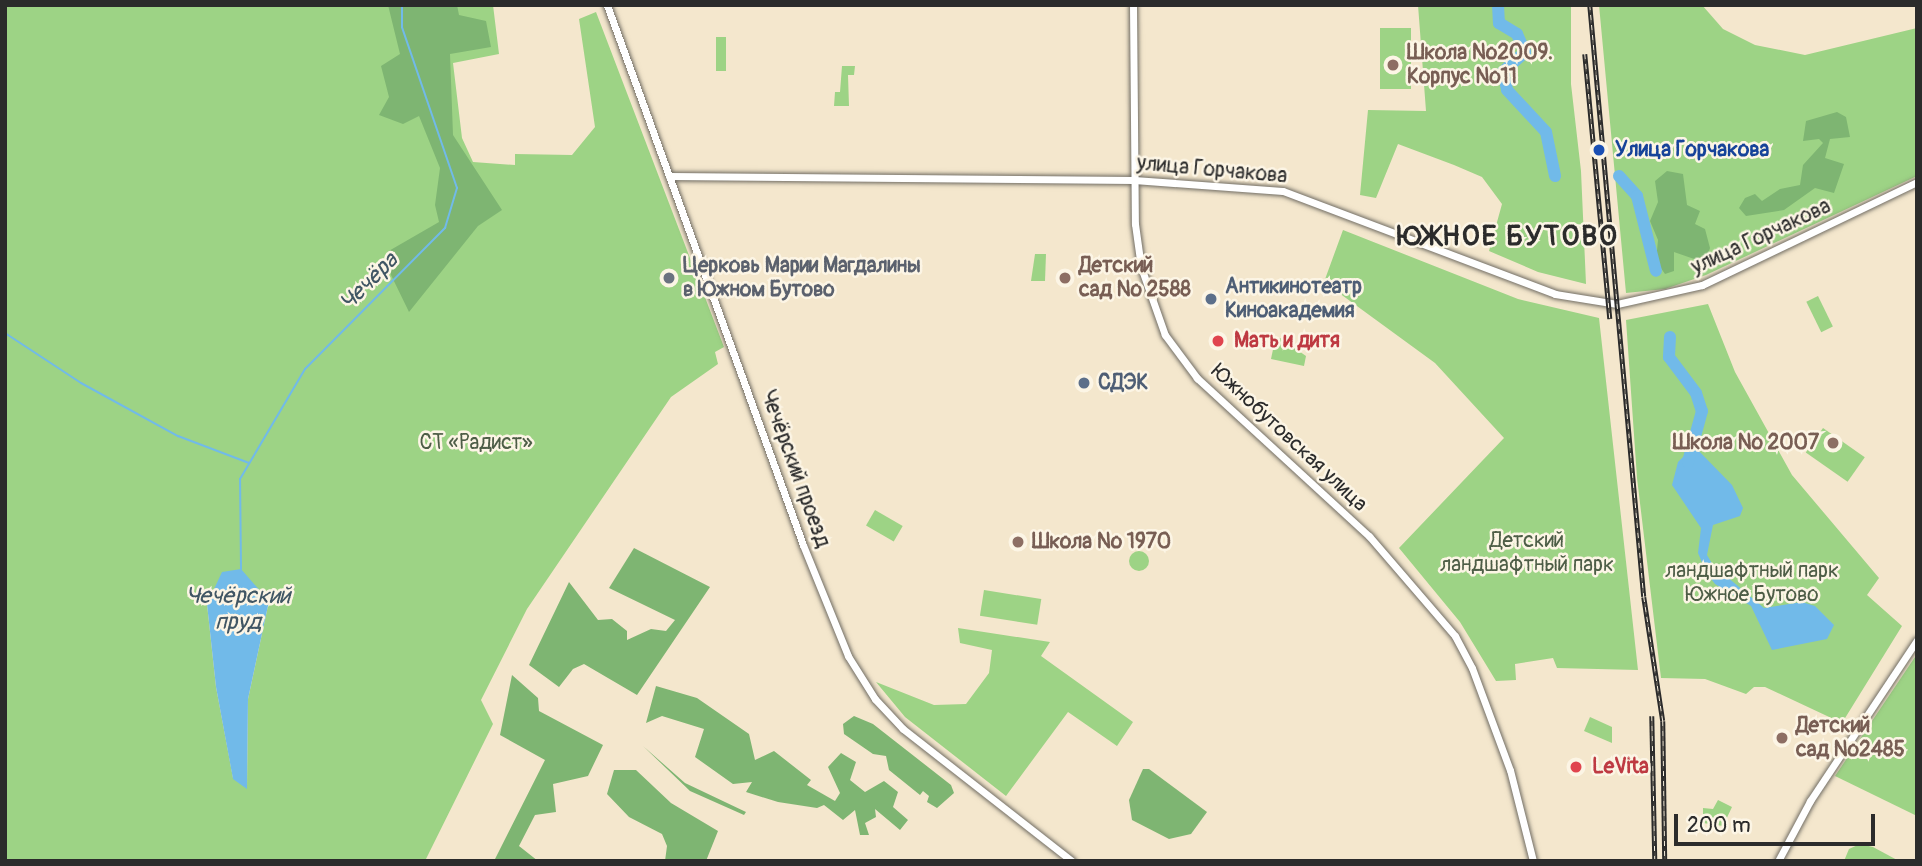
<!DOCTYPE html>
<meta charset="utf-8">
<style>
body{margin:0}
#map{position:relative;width:1922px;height:866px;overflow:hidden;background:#f4e7cd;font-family:Pangolin,sans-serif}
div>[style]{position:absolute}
.green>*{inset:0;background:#9dd385;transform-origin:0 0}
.round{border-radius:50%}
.forest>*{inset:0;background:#7eb572}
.water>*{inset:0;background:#71bae9}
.stream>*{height:2px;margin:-1px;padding:0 1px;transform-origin:1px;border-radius:1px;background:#71bae9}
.river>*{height:12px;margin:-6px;padding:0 6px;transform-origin:6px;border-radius:6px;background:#71bae9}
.roads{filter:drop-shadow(0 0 2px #716d64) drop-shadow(0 0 2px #716d64)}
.secondary>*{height:7px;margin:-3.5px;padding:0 3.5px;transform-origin:3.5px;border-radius:3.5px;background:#fff}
.rail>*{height:4.5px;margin-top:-2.25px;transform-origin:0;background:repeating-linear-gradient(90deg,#fcf5e5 0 5px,#2b2b2b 0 10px);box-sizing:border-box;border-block:2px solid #2b2b2b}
.dots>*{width:19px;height:19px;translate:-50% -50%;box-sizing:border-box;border:4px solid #fcf5e5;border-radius:50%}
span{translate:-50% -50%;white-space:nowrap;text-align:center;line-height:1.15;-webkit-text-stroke:5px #fcf5e5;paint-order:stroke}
.education-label{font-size:21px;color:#785e54;font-weight:700}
.left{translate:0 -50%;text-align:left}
.right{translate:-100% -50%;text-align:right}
.transit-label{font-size:21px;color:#164399;font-weight:700}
.street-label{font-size:21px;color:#2b2b2b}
.worship-label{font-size:21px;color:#5b616d;font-weight:700}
.service-label{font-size:21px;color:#4e5e75;font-weight:700}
.health-label{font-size:21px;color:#be3a42;font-weight:700}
.park-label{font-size:21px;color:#4d5d46}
.water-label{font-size:23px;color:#405664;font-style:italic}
.district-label{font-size:28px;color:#2b2b2b;font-weight:700;letter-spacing:2px}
.frame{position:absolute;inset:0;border:7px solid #2b2b2b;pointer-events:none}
.scale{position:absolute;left:1674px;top:814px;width:201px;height:32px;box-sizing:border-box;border:4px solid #2b2b2b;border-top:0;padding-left:9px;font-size:21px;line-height:24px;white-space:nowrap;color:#2b2b2b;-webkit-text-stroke:5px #fcf5e5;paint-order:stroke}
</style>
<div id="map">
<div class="green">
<div style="clip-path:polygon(evenodd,5px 5px,493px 5px,499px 54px,453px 63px,462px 138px,473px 162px,515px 165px,515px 154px,572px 155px,595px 127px,579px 19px,596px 12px,724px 347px,715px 352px,718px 364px,671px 397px,527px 609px,481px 700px,493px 724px,425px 861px,5px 861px,5px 5px,269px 601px,248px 699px,247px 788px,233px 778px,216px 687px,207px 604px,269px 601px)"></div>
<div style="clip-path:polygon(1418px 5px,1571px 5px,1571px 84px,1581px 171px,1586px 284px,1538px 272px,1489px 251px,1502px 204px,1482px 177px,1454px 165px,1398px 144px,1376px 198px,1360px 195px,1368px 110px,1426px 111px)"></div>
<div style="clip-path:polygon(1599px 5px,1702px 5px,1723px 29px,1755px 45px,1805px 55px,1917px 28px,1917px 176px,1706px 275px,1665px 289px,1626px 293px)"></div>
<div style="left:1380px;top:28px;width:31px;height:61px"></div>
<div style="left:716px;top:37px;width:10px;height:34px"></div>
<div style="clip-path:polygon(842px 66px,855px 66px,854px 75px,848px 75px,849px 106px,834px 106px,835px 92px,840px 92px)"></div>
<div style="clip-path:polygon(1343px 230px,1518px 299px,1599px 318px,1638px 670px,1557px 668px,1553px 658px,1515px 664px,1516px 680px,1496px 681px,1460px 622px,1399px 548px,1504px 438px,1435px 363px,1324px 282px)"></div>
<div style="clip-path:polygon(1035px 254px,1046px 254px,1045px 281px,1031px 281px)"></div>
<div style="left:1818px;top:296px;width:34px;height:13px;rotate:64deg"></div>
<div style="clip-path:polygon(1708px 304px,1735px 372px,1792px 475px,1879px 578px,1867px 595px,1902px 626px,1842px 723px,1765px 687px,1754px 687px,1746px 694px,1705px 679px,1661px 678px,1637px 478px,1626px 320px)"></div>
<div style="clip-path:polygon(1280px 338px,1306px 356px,1304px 366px,1271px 359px,1275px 340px)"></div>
<div style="left:1823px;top:428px;width:51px;height:30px;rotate:35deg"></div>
<div style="left:875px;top:510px;width:32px;height:18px;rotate:30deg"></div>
<div class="round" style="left:1129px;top:551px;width:20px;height:20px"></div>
<div style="left:984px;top:590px;width:58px;height:26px;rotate:9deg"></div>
<div style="clip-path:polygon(958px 628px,1050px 642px,1041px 656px,1133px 722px,1117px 746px,1068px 712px,1006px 796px,905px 717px,876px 682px,934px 705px,966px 704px,989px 673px,992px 650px,960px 643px)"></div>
<div style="clip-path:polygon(1917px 654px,1917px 816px,1835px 776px)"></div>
<div style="clip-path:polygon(1590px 717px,1612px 727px,1612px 743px,1584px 731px)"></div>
<div style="clip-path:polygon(1718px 800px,1732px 807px,1723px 826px,1703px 823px,1703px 808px,1713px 809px)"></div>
<div style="clip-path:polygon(1860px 844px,1873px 847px,1899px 861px,1844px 861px,1849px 849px)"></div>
</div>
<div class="forest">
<div style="clip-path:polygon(388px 5px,457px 5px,459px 15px,486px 21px,491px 47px,450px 54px,453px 135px,502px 210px,478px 226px,409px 312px,391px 275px,387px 252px,439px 222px,435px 205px,440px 168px,419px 116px,403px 124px,379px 115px,389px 97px,381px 66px,400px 54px)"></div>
<div style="clip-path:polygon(1837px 112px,1846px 117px,1850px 137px,1830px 139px,1825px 158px,1844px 164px,1834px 193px,1815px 188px,1784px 210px,1746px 216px,1739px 208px,1745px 198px,1755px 194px,1762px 201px,1780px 189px,1800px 185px,1803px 165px,1823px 143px,1819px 139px,1803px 141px,1806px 121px)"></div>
<div style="clip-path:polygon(1667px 171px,1683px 174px,1687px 205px,1700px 211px,1695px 224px,1705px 229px,1710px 248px,1707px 257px,1697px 260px,1674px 252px,1674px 271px,1665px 274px,1656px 261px,1658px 240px,1650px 221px,1658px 202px,1655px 181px)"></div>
<div style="clip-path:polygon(634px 548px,710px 587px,637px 695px,584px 664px,573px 669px,559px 687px,529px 665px,569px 582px,598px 620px,612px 619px,627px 631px,627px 640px,651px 629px,666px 631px,675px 620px,609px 588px)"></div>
<div style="clip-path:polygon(512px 675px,538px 698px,539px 711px,603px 745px,588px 776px,553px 784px,556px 812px,535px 815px,519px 846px,538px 861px,494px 861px,545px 760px,500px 735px)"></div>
<div style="clip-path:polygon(656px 686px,697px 698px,749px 734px,755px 760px,774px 751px,811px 780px,807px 785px,835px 801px,840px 793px,828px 767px,841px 753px,856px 762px,850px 780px,865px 792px,884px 781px,898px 792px,893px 807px,908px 820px,900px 830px,875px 809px,876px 817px,865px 823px,869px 835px,860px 835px,855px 810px,843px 820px,824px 805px,817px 808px,778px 802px,746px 792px,752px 782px,733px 784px,695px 757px,704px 729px,662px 716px,646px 723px)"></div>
<div style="clip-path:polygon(854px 716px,873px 724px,951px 785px,954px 793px,937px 808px,927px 802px,929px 796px,923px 791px,920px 795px,889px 770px,886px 756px,873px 754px,844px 734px,843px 724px)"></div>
<div style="clip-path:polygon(643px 746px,685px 783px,746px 812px,744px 815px,690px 791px)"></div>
<div style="clip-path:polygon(1143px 769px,1149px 769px,1207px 812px,1191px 834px,1169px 839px,1132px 820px,1129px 800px)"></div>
<div style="clip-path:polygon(614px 770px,636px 770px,671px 803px,718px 831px,706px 861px,665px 861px,667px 846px,662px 834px,629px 817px,607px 794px)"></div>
</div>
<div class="water">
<div style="clip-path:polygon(1694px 446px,1732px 485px,1743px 508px,1740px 516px,1713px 525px,1707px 555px,1713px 565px,1764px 608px,1802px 602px,1815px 606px,1834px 625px,1827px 639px,1772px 650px,1751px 606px,1715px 584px,1706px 572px,1698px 553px,1701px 528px,1672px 485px,1678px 462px)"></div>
<div style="clip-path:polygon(241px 569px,269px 601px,248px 699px,247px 789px,233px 779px,216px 687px,207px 604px,222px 572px)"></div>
</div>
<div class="stream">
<div style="left:5px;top:333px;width:91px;rotate:33.3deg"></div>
<div style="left:81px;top:383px;width:111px;rotate:28.7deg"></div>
<div style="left:178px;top:436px;width:76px;rotate:20.8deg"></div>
<div style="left:241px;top:569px;width:90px;rotate:-90.6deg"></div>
<div style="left:240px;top:479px;width:128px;rotate:-59.4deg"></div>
<div style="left:305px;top:369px;width:199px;rotate:-45.2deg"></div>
<div style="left:445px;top:228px;width:42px;rotate:-73.3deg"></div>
<div style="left:457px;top:188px;width:170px;rotate:-108.9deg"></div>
<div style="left:402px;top:27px;width:22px;rotate:-90deg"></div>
</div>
<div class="river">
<div style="left:1498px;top:5px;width:18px;rotate:87deg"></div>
<div style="left:1499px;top:23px;width:21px;rotate:31deg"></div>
<div style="left:1517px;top:34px;width:20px;rotate:66deg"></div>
<div style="left:1525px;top:52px;width:30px;rotate:138deg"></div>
<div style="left:1503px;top:72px;width:18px;rotate:77deg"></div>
<div style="left:1507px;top:90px;width:57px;rotate:47.1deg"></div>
<div style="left:1546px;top:132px;width:45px;rotate:78.4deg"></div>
<div style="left:1619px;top:176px;width:27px;rotate:48deg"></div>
<div style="left:1637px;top:196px;width:77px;rotate:75.8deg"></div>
<div style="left:1670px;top:337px;width:20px;rotate:93deg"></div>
<div style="left:1669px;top:357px;width:45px;rotate:53.1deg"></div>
<div style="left:1696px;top:393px;width:19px;rotate:72deg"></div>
<div style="left:1702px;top:411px;width:53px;rotate:105.4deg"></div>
</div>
<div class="roads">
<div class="secondary">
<div style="left:607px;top:5px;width:574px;rotate:70.05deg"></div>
<div style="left:803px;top:545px;width:120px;rotate:67.9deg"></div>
<div style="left:848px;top:656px;width:51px;rotate:57.9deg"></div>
<div style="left:875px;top:699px;width:41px;rotate:47deg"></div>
<div style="left:903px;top:729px;width:214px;rotate:38deg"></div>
<div style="left:1133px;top:5px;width:219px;rotate:89.5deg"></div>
<div style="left:1135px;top:224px;width:43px;rotate:82.1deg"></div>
<div style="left:1141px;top:267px;width:72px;rotate:70.6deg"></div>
<div style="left:1165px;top:335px;width:54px;rotate:53.3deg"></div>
<div style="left:1197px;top:378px;width:234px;rotate:42.6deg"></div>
<div style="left:1369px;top:536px;width:132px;rotate:49.3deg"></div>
<div style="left:1455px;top:636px;width:36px;rotate:62deg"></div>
<div style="left:1472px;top:668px;width:109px;rotate:69.6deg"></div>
<div style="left:1510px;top:770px;width:94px;rotate:75.8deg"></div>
<div style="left:669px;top:176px;width:465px;rotate:0.5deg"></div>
<div style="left:1134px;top:180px;width:149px;rotate:4.2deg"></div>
<div style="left:1283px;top:191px;width:291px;rotate:20.7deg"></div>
<div style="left:1555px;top:294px;width:63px;rotate:9.2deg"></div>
<div style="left:1617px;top:304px;width:87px;rotate:-12.6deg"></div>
<div style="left:1702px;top:285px;width:238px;rotate:-25.6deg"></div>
<div style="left:1778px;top:861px;width:68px;rotate:-61.9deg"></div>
<div style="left:1810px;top:801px;width:193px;rotate:-56.4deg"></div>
</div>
</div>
<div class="rail">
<div style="left:1590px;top:5px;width:594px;rotate:84.79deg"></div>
<div style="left:1644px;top:597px;width:125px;rotate:81.3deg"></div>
<div style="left:1663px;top:721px;width:140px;rotate:89.2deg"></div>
<div style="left:1585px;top:54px;width:266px;rotate:84.6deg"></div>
<div style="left:1652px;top:716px;width:143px;rotate:88.8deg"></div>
</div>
<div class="dots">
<div style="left:1393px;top:65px;background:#8d6e63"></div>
<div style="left:1599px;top:150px;background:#1a4fb4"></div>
<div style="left:669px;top:278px;background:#6b7280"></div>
<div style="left:1065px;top:278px;background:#8d6e63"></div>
<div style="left:1211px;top:299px;background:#5c6f8a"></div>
<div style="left:1218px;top:341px;background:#e0444e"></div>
<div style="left:1084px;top:383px;background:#5c6f8a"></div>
<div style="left:1833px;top:443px;background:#8d6e63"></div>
<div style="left:1018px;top:542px;background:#8d6e63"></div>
<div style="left:1782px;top:738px;background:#8d6e63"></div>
<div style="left:1576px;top:767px;background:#e0444e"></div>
</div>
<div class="education-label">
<span class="left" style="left:1407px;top:65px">Школа №2009.<br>Корпус №11</span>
<span class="left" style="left:1079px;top:278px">Детский<br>сад № 2588</span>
<span class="right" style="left:1819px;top:443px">Школа № 2007</span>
<span class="left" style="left:1032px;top:542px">Школа № 1970</span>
<span class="left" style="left:1796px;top:738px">Детский<br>сад №2485</span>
</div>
<div class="transit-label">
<span class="left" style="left:1615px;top:150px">Улица Горчакова</span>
</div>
<div class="street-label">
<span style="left:1212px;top:170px;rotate:5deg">улица Горчакова</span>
<span style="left:1761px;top:237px;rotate:-25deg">улица Горчакова</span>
<span style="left:1289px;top:438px;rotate:43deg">Южнобутовская улица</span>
<span style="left:795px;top:469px;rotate:70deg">Чечёрский проезд</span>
</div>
<div class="worship-label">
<span class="left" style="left:683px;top:278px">Церковь Марии Магдалины<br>в Южном Бутово</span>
</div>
<div class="service-label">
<span class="left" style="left:1225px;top:299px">Антикинотеатр<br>Киноакадемия</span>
<span class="left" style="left:1098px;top:383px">СДЭК</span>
</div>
<div class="health-label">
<span class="left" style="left:1234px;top:341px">Мать и дитя</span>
<span class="left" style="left:1592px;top:767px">LeVita</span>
</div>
<div class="park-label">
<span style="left:476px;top:443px">СТ «Радист»</span>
<span style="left:1527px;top:553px">Детский<br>ландшафтный парк</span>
<span style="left:1752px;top:583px">ландшафтный парк<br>Южное Бутово</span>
</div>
<div class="water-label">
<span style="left:369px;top:282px;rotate:-45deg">Чечёра</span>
<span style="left:238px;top:609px">Чечёрский<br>пруд</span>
</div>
<div class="district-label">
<span style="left:1508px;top:237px">ЮЖНОЕ БУТОВО</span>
</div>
<div class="frame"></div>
<div class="scale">200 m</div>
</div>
